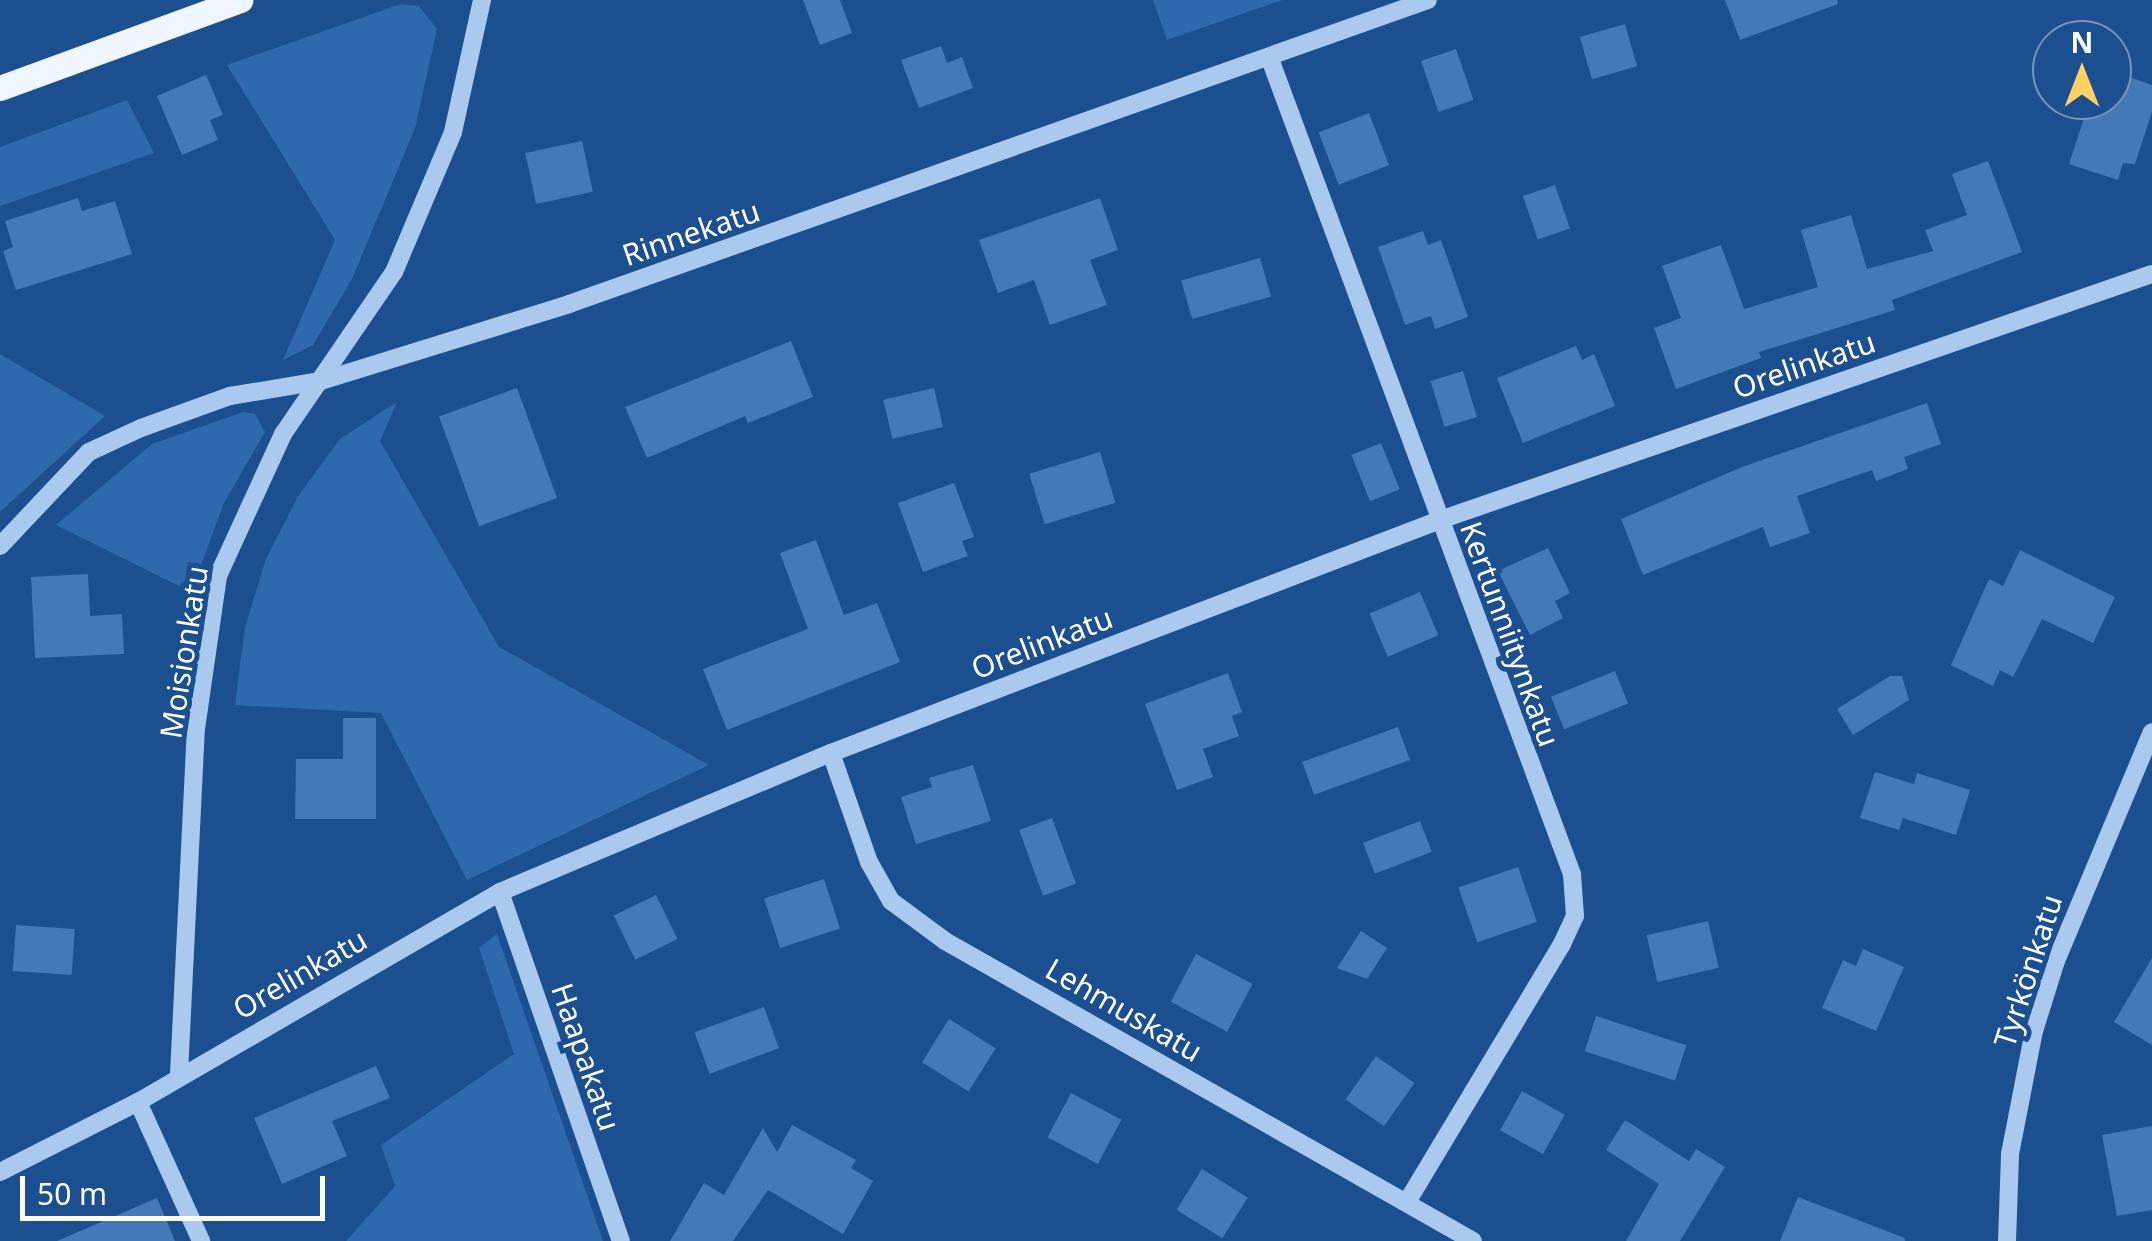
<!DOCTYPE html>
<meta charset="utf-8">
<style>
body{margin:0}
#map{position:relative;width:2152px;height:1241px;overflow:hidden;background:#1b4f8f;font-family:"Noto Sans",sans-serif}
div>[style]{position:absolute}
.green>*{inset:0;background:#2e69ad}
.building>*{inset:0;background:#4478b7;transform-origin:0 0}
.minor>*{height:18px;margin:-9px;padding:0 9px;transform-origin:9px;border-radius:9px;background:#a9c9ee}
.major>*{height:25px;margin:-12.5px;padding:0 12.5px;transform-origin:12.5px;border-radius:12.5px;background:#f0f6ff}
span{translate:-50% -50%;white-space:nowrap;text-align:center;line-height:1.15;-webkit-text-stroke:10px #1b4f8f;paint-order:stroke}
.street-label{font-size:30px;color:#fff}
.north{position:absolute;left:2032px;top:20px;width:100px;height:100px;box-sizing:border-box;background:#1b4f8f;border:2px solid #7695bc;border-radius:50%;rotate:0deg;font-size:28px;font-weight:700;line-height:40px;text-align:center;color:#fff}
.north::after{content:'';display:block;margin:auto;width:35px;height:45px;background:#ffd166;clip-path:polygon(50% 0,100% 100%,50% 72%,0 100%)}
.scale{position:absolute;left:20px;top:1176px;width:305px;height:45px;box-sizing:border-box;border:5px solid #fff;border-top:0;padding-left:12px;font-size:30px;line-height:35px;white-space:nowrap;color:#fff;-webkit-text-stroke:8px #1b4f8f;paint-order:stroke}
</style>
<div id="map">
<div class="green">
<div style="clip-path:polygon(1153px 0,1282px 0,1167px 40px)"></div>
<div style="clip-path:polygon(401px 4px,419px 6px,437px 29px,415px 128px,352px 279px,313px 345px,283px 360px,335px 240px,227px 65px)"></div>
<div style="clip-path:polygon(127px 100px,154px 153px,0 206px,0 147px)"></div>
<div style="clip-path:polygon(0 354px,105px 416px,0 512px)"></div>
<div style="clip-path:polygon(397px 402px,380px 441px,499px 647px,709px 765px,467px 880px,381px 713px,235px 705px,245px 627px,266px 559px,298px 496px,340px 439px)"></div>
<div style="clip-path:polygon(243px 412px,255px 414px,265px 432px,224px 503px,191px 592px,56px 525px,152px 444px)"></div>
<div style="clip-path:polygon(497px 934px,603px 1241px,346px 1241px,395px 1186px,381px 1145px,514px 1054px,479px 948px)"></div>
</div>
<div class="building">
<div style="clip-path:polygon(803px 0,840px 0,852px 33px,820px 45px)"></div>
<div style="clip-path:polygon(1725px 0,1837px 0,1838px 4px,1740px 40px)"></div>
<div style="left:1625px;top:24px;width:44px;height:47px;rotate:74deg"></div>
<div style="clip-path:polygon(941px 46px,947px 63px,962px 57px,973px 88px,919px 108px,901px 60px)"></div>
<div style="left:1456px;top:49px;width:54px;height:37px;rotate:71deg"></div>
<div style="clip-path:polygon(2112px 71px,2152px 85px,2152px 112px,2135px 164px,2123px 163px,2118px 180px,2069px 164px,2090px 100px,2112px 100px)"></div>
<div style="clip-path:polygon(206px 75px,223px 115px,210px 120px,218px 140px,182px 155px,157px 96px)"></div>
<div style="left:1369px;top:113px;width:56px;height:54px;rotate:69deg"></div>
<div style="left:582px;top:141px;width:52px;height:58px;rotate:78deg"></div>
<div style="clip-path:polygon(1988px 161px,2022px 252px,1892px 300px,1895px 310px,1759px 352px,1761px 358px,1676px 389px,1654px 328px,1681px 318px,1662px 266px,1721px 245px,1744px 309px,1818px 287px,1801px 230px,1851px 215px,1867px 269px,1933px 251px,1925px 230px,1967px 215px,1952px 174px)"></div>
<div style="left:1555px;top:185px;width:46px;height:34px;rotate:71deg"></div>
<div style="clip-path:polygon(78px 198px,82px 211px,115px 201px,132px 254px,16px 290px,3px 251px,13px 247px,5px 221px)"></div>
<div style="clip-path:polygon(1100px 198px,1118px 250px,1090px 260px,1107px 305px,1050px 325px,1034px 280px,998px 293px,979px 240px)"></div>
<div style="clip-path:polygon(1423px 231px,1428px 245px,1441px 240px,1468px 317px,1435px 329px,1431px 316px,1405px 325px,1378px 247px)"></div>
<div style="left:1260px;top:258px;width:40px;height:82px;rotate:74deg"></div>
<div style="clip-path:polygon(791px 341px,813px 397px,748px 423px,745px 416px,647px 458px,625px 407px)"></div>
<div style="clip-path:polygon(1576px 346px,1582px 360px,1594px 354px,1615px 406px,1523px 443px,1497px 378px)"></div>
<div style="left:1463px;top:371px;width:48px;height:34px;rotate:73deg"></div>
<div style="left:517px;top:388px;width:117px;height:83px;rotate:70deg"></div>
<div style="left:934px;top:388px;width:40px;height:52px;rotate:77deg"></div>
<div style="clip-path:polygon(1927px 403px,1941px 444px,1904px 457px,1908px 469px,1876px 481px,1872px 470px,1797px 496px,1810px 533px,1770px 547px,1763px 527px,1643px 575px,1621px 519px,1742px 467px)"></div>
<div style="left:1381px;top:443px;width:50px;height:32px;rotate:68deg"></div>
<div style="left:1100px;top:452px;width:53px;height:74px;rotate:73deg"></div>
<div style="clip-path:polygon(954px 483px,974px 537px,962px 541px,968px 556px,923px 572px,898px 503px)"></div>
<div style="clip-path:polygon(816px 540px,844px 615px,877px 603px,900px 662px,727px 730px,703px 669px,808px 629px,780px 553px)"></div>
<div style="clip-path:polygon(1548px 548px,1570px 593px,1555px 601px,1563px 618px,1530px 635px,1498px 571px)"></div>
<div style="clip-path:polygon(2020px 550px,2115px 597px,2093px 643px,2042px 619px,2013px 677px,2000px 670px,1993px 686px,1951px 665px,1989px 579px,2003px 586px)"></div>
<div style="clip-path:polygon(88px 574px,90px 616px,122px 614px,124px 654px,35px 658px,31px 577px)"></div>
<div style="left:1420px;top:592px;width:47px;height:55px;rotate:67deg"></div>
<div style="left:1615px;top:671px;width:35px;height:69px;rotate:68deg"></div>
<div style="clip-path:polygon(1228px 673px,1242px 712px,1232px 716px,1239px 736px,1203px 749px,1213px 777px,1177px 790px,1145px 704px)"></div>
<div style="clip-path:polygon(1890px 676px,1902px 676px,1909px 700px,1853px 735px,1837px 709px)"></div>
<div style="clip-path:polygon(343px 718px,376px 718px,376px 819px,295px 819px,296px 759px,343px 759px)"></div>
<div style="left:1398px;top:727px;width:35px;height:102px;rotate:70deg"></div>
<div style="clip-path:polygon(973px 765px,991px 821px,916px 844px,901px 797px,932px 787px,929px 778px)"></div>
<div style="clip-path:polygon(1875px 772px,1914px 784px,1917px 773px,1970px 790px,1956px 835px,1903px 818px,1899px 830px,1860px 818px)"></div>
<div style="left:1052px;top:818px;width:70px;height:35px;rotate:70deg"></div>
<div style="left:1420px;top:821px;width:33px;height:61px;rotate:69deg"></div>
<div style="left:1518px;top:867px;width:58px;height:63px;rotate:71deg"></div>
<div style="left:824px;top:879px;width:52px;height:63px;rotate:72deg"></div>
<div style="left:656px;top:895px;width:49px;height:47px;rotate:64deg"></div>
<div style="left:1708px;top:921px;width:48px;height:63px;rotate:77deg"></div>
<div style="left:16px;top:925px;width:59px;height:46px;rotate:4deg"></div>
<div style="clip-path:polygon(1361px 931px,1387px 948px,1367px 979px,1337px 968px)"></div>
<div style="clip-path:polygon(1863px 949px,1904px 967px,1876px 1031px,1822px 1008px,1843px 960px,1856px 966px)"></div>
<div style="left:1196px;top:954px;width:64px;height:54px;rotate:28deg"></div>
<div style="clip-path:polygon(2152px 958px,2152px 1045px,2114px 1022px)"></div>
<div style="left:764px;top:1007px;width:44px;height:74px;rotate:70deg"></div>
<div style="left:1596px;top:1016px;width:95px;height:37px;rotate:18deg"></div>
<div style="left:949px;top:1019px;width:55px;height:51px;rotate:32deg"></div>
<div style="left:1376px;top:1056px;width:47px;height:53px;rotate:35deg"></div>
<div style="clip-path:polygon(376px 1066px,390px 1098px,332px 1121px,347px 1156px,282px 1184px,254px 1118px)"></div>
<div style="left:1522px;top:1091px;width:49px;height:45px;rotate:29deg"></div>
<div style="left:1071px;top:1093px;width:57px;height:50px;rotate:28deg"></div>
<div style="clip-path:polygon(1625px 1120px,1689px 1161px,1696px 1149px,1725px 1167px,1680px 1241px,1626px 1241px,1659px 1184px,1606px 1150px)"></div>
<div style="clip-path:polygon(792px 1125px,856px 1160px,851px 1168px,873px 1181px,843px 1234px,768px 1190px,733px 1241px,670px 1241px,704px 1183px,724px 1195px,763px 1128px,777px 1152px)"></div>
<div style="clip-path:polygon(2152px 1126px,2152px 1210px,2117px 1216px,2102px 1135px)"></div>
<div style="left:1202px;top:1169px;width:54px;height:48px;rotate:32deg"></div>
<div style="clip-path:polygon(1798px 1197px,1905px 1238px,1905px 1241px,1780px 1241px)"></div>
<div style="clip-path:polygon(157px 1198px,175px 1241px,57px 1241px)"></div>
</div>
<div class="minor">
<div style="left:1270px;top:59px;width:869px;rotate:69.67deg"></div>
<div style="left:1572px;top:874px;width:42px;rotate:85.9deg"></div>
<div style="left:1575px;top:916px;width:31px;rotate:115deg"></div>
<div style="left:1562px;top:944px;width:301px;rotate:121deg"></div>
<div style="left:0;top:546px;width:129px;rotate:-46.6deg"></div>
<div style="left:89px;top:452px;width:57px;rotate:-24.8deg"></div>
<div style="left:141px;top:428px;width:95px;rotate:-19.8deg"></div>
<div style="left:230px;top:396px;width:92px;rotate:-9.4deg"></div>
<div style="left:321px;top:381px;width:260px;rotate:-17.2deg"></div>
<div style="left:569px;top:304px;width:911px;rotate:-19.49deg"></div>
<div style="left:831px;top:753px;width:115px;rotate:70.8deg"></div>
<div style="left:869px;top:862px;width:45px;rotate:60.6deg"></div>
<div style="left:891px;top:901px;width:67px;rotate:36.5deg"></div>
<div style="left:945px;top:941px;width:607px;rotate:29.6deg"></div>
<div style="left:500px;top:892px;width:369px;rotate:70.9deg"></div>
<div style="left:179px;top:1074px;width:345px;rotate:-87.2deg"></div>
<div style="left:196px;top:729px;width:155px;rotate:-81.8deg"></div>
<div style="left:218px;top:576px;width:156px;rotate:-65.4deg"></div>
<div style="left:283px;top:434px;width:196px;rotate:-55.6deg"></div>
<div style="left:394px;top:272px;width:152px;rotate:-67.1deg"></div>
<div style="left:453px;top:132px;width:135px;rotate:-77.6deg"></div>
<div style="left:138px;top:1102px;width:153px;rotate:65.6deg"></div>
<div style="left:0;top:1172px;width:155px;rotate:-26.9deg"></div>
<div style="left:138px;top:1102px;width:419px;rotate:-30.1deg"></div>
<div style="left:500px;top:892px;width:359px;rotate:-22.8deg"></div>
<div style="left:831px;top:753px;width:652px;rotate:-20.94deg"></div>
<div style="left:1440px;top:520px;width:753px;rotate:-19.06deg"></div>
<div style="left:2007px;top:1241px;width:87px;rotate:-88deg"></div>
<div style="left:2010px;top:1154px;width:125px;rotate:-79deg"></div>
<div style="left:2034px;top:1031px;width:73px;rotate:-72.6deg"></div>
<div style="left:2056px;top:961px;width:248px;rotate:-67.3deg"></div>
</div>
<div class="major">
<div style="left:0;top:88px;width:256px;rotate:-20.1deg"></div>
</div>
<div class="street-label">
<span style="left:691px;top:233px;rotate:-19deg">Rinnekatu</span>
<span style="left:1804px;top:365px;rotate:-19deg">Orelinkatu</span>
<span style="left:1510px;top:634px;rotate:70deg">Kertunniitynkatu</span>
<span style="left:1042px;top:643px;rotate:-21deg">Orelinkatu</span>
<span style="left:184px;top:652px;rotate:-81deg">Moisionkatu</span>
<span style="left:2028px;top:971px;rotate:-72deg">Tyrkönkatu</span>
<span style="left:300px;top:974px;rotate:-30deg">Orelinkatu</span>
<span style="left:1124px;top:1010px;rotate:30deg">Lehmuskatu</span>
<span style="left:586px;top:1057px;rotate:71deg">Haapakatu</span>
</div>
<div class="north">N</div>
<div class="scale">50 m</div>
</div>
